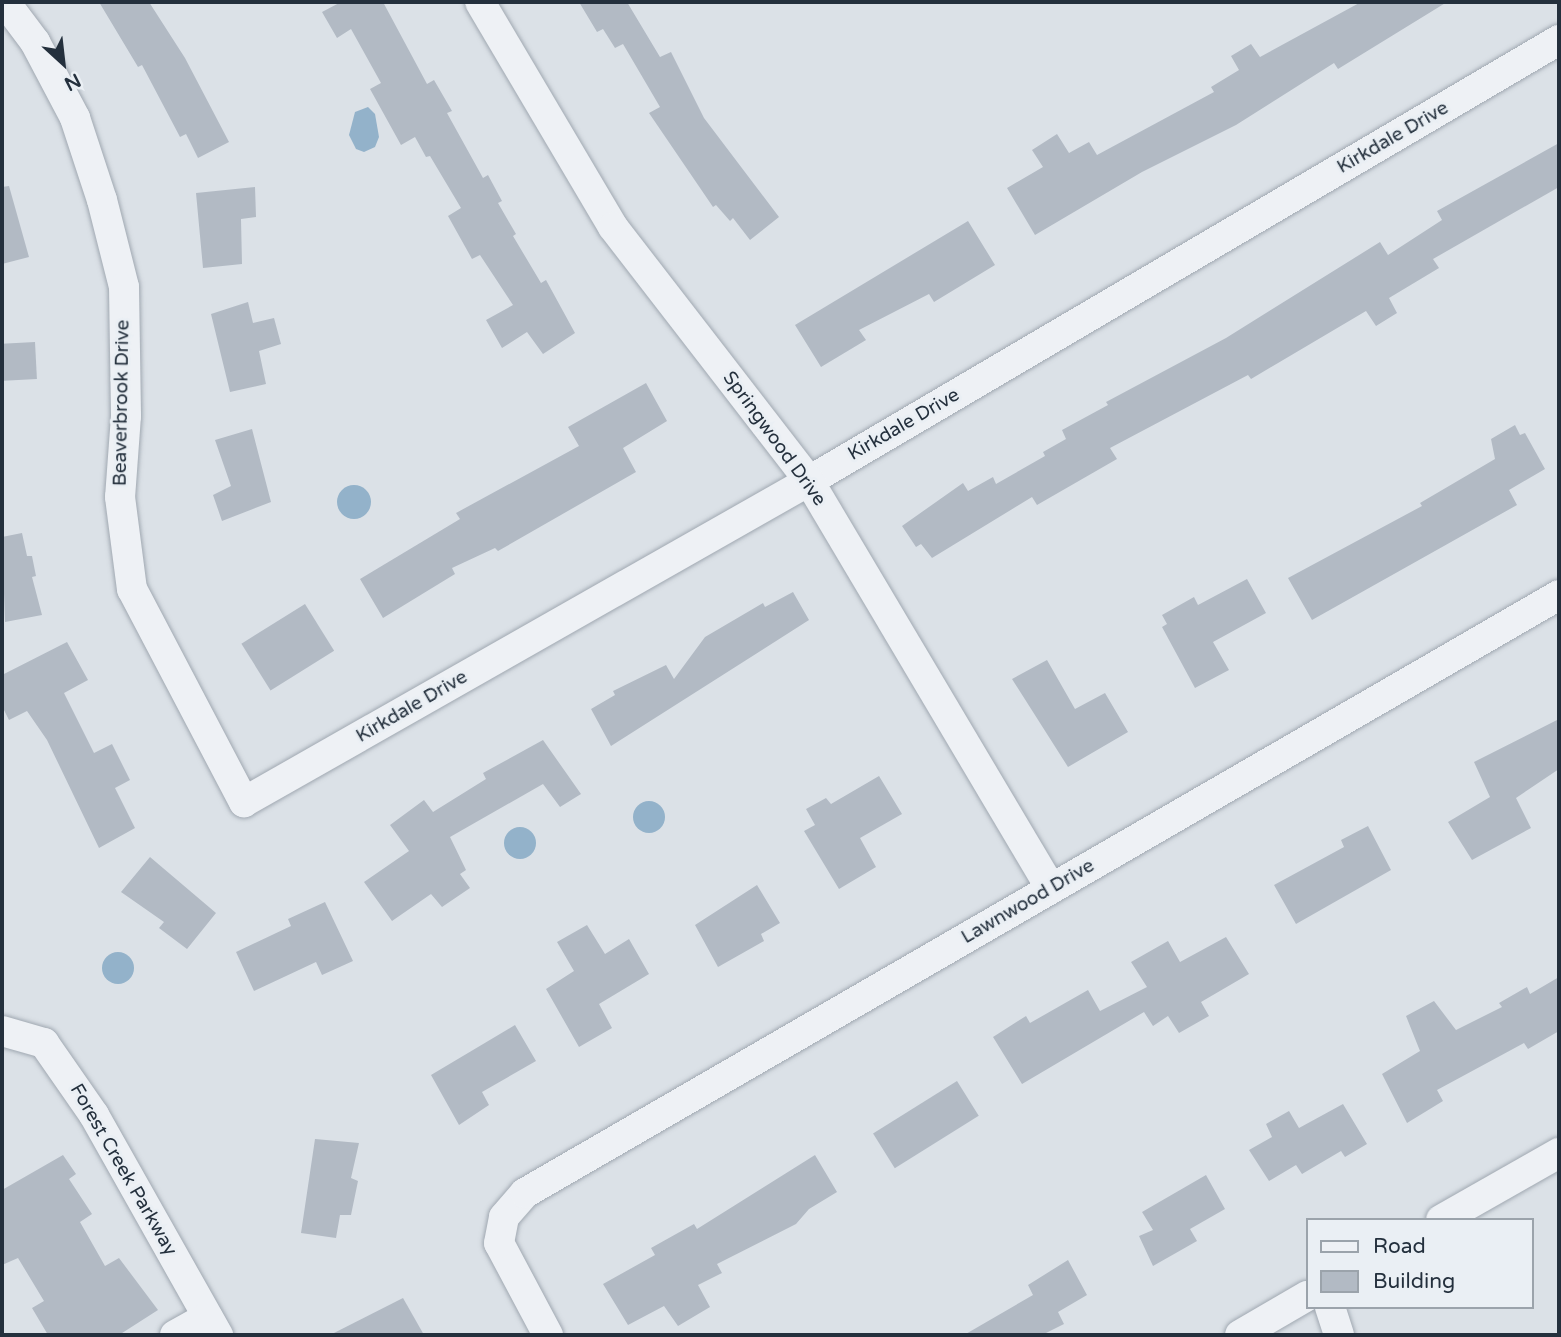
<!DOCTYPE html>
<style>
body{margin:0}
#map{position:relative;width:1561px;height:1337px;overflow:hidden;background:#dbe1e7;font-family:"Varela Round",sans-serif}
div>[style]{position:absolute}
.water>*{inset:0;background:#93b2ca}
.round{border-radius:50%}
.building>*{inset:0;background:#b2bac4;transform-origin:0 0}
.roads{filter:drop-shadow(0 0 2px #a0a8b1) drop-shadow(0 0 2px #a0a8b1)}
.minor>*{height:30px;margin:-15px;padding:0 15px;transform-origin:15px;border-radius:15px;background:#eef1f5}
span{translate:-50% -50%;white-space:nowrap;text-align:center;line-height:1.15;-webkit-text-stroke:6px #eaeff4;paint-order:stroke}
.street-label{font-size:19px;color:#24303d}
.frame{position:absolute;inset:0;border:4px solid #24303d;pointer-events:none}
.legend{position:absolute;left:1306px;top:1218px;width:228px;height:91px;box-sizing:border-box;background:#eaeff4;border:2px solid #9ba3ab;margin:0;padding:9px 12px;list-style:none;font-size:21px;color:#24303d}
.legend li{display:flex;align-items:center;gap:14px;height:35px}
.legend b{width:35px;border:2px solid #9ba3ab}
.north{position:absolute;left:28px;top:28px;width:70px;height:70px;-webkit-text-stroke:5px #eaeff4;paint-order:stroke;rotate:153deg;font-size:19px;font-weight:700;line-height:28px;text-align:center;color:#24303d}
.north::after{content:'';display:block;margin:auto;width:24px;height:32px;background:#24303d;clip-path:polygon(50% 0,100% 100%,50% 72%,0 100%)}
</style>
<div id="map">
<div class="water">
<div style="clip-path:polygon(368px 107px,375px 114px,379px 137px,375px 147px,364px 152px,356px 149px,349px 135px,355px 112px)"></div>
<div class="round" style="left:337px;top:485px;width:34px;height:34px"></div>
<div class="round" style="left:633px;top:801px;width:32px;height:32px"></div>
<div class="round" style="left:504px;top:827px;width:32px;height:32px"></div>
<div class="round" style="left:102px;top:952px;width:32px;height:32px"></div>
</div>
<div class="building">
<div style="clip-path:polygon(99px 2px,149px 2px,185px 58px,229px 142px,198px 158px,186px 134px,180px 137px,142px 65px,138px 67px)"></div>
<div style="clip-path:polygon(341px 2px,383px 2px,427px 84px,434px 80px,452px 111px,447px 113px,483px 178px,488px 175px,502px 201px,498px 203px,516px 234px,513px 236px,541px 283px,546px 280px,575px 333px,543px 354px,527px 332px,502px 348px,486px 320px,513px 305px,480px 255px,472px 259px,448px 216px,461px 208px,430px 156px,426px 157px,415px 137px,401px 145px,370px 89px,381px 83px,351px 29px,337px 38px,322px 12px)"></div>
<div style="clip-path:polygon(579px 2px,627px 2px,660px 57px,671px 52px,704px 118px,779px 217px,750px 240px,733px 218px,730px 221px,716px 205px,713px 207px,649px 113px,660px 107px,623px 44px,615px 48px,603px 29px,597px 32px)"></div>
<div style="clip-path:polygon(1361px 2px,1447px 2px,1338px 69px,1334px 63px,1236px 125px,1142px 172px,1035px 235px,1007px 188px,1043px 167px,1032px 150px,1057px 134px,1069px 153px,1089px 142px,1097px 155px,1214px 92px,1211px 87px,1239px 70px,1231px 56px,1251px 44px,1260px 57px)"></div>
<div style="clip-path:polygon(1559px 143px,1559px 187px,1433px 259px,1439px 268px,1389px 298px,1397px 313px,1376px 326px,1366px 311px,1251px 379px,1248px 375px,1110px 448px,1117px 459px,1037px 505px,1032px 497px,932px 558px,921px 544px,916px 547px,902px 526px,963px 483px,968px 491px,993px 477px,996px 484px,1045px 456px,1043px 452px,1066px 439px,1062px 430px,1108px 405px,1106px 402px,1226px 338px,1380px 242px,1388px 255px,1442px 220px,1437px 211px)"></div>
<div style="clip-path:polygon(9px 186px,29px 257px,2px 264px,2px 187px)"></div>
<div style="clip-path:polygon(255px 187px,256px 217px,241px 219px,242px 264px,203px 268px,196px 193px)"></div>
<div style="clip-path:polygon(968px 221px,995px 265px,934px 302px,929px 294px,859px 330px,866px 340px,821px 367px,795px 325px)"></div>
<div style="clip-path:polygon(248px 302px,253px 323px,274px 318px,281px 344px,259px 351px,266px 384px,230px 392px,211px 314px)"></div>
<div style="left:35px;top:342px;width:37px;height:33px;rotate:87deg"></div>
<div style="clip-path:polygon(646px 383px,667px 421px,623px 448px,636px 472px,498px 551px,495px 548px,452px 568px,455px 574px,383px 618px,360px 579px,460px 519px,456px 513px,579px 446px,568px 427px)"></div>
<div style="clip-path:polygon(1515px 425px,1520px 435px,1525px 433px,1545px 469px,1509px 490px,1517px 505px,1312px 620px,1288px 578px,1422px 506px,1420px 503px,1495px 459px,1491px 439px)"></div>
<div style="clip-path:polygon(252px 429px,271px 502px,222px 521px,213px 495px,231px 486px,215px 440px)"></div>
<div style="clip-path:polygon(22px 533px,27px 556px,32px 556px,36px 576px,32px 577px,42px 615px,5px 622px,2px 537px)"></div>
<div style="clip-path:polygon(1247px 579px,1266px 613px,1213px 642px,1229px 670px,1195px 688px,1162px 627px,1167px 624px,1162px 615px,1194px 597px,1198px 605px)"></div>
<div style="clip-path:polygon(793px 592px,809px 620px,611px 746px,591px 709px,615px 695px,613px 691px,666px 665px,674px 679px,705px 637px,763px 603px,765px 607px)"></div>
<div style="left:305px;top:604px;width:55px;height:75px;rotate:58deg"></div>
<div style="clip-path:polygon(67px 642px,88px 680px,64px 693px,94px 753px,112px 744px,130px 780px,115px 788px,135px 828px,99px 848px,47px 740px,27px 711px,9px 720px,2px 706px,2px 675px)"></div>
<div style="clip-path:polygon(1047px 660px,1075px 709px,1105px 693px,1128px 732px,1068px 767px,1012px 679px)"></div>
<div style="clip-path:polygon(1559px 719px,1559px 769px,1516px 798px,1531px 828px,1472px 860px,1448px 822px,1490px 797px,1474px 762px)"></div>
<div style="clip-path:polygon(543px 740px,581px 794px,560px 807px,543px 784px,450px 837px,466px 870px,460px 874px,470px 888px,442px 907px,431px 894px,392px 921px,364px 882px,409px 851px,390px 825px,424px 800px,433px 812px,486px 779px,483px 773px)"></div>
<div style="clip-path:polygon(879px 776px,902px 814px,860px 838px,876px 867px,839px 889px,804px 831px,815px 825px,806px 809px,826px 798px,831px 804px)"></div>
<div style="clip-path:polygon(1368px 826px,1391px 870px,1296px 924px,1274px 885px,1344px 847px,1341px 840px)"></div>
<div style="clip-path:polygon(150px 857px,216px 913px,187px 949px,159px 928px,164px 922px,121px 892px)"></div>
<div style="clip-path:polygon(757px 885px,780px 923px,761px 934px,764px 941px,718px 967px,695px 925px)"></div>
<div style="clip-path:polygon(325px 902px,353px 961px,322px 975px,316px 962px,254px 991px,236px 952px,291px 926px,288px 919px)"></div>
<div style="clip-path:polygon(587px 925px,605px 954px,629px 939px,649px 974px,599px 1004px,612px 1028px,579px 1047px,546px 989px,574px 971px,557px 942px)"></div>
<div style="clip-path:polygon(1226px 937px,1249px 974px,1201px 1002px,1209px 1016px,1179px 1033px,1168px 1016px,1153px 1026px,1144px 1012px,1022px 1084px,993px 1037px,1026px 1016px,1030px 1023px,1088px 990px,1100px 1011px,1147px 987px,1131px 962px,1168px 941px,1180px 962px)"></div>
<div style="clip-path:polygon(1559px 977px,1559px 1031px,1528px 1049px,1524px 1043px,1437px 1090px,1443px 1101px,1407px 1123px,1382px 1074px,1420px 1051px,1406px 1016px,1434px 1001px,1456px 1030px,1502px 1007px,1499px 1003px,1527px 987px,1530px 994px)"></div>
<div style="clip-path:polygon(515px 1025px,536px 1061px,482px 1092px,489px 1105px,459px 1125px,431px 1075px)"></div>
<div style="left:957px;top:1081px;width:41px;height:99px;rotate:58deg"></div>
<div style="clip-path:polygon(1343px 1104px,1367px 1144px,1345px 1157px,1341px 1151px,1302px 1174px,1296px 1165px,1269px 1181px,1249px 1150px,1272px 1137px,1266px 1124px,1289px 1111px,1299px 1128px)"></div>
<div style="clip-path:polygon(315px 1139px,359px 1143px,351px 1178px,358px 1181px,351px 1215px,340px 1215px,336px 1238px,301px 1233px)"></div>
<div style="clip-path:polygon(63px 1155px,76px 1174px,69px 1179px,92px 1214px,80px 1222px,105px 1266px,119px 1258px,158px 1310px,119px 1335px,48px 1335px,32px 1308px,44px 1301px,18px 1258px,2px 1265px,2px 1190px)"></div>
<div style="clip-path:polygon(815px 1155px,837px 1192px,809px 1209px,796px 1224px,717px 1264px,722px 1273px,698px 1285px,710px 1307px,678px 1326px,664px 1306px,628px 1325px,603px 1284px,655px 1255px,651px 1248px,694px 1224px,697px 1229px)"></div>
<div style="clip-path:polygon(1206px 1175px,1225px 1209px,1190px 1229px,1197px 1241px,1153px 1266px,1139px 1236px,1153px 1230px,1142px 1212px)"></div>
<div style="clip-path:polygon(1068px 1260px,1087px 1295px,1058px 1312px,1064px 1324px,1042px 1335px,964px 1335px,1033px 1295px,1028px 1285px)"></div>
<div style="clip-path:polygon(403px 1298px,424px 1335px,330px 1335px)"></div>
</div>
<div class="roads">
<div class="minor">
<div style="left:5px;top:2px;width:50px;rotate:53.1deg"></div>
<div style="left:35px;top:42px;width:86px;rotate:62.2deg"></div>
<div style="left:75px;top:118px;width:86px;rotate:71.8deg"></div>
<div style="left:102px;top:200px;width:90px;rotate:75.8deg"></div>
<div style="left:124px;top:287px;width:129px;rotate:89.1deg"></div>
<div style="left:126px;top:416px;width:81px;rotate:94.2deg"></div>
<div style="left:120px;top:497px;width:93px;rotate:82.6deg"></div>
<div style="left:132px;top:589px;width:241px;rotate:62.3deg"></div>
<div style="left:244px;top:802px;width:650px;rotate:-29.6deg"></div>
<div style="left:809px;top:481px;width:870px;rotate:-30.46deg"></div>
<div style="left:480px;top:2px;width:261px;rotate:59.4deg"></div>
<div style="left:613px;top:227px;width:321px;rotate:52.3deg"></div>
<div style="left:809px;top:481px;width:474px;rotate:59.3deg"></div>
<div style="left:2px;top:1031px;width:44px;rotate:15.9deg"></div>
<div style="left:44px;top:1043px;width:88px;rotate:55.2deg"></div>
<div style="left:94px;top:1115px;width:253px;rotate:60.6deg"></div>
<div style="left:1441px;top:1220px;width:136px;rotate:-29.6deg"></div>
<div style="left:1330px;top:1307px;width:29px;rotate:72deg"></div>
<div style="left:175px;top:1335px;width:37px;rotate:-29deg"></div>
<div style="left:548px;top:1335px;width:104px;rotate:-118deg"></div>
<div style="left:499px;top:1243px;width:26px;rotate:-79deg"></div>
<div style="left:504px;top:1217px;width:32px;rotate:-49deg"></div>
<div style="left:525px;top:1193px;width:1194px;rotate:-30.04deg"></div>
<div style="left:1240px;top:1335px;width:78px;rotate:-30.2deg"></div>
</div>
</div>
<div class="street-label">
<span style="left:1393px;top:138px;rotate:-30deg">Kirkdale Drive</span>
<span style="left:122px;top:403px;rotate:-89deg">Beaverbrook Drive</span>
<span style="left:904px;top:425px;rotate:-30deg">Kirkdale Drive</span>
<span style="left:774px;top:439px;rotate:54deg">Springwood Drive</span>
<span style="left:412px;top:707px;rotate:-30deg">Kirkdale Drive</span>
<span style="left:1028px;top:902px;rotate:-30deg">Lawnwood Drive</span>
<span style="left:123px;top:1170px;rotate:60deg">Forest Creek Parkway</span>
</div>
<div class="frame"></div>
<ul class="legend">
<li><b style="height:9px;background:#eef1f5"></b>Road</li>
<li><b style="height:19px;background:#b2bac4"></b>Building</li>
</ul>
<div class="north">N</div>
</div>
